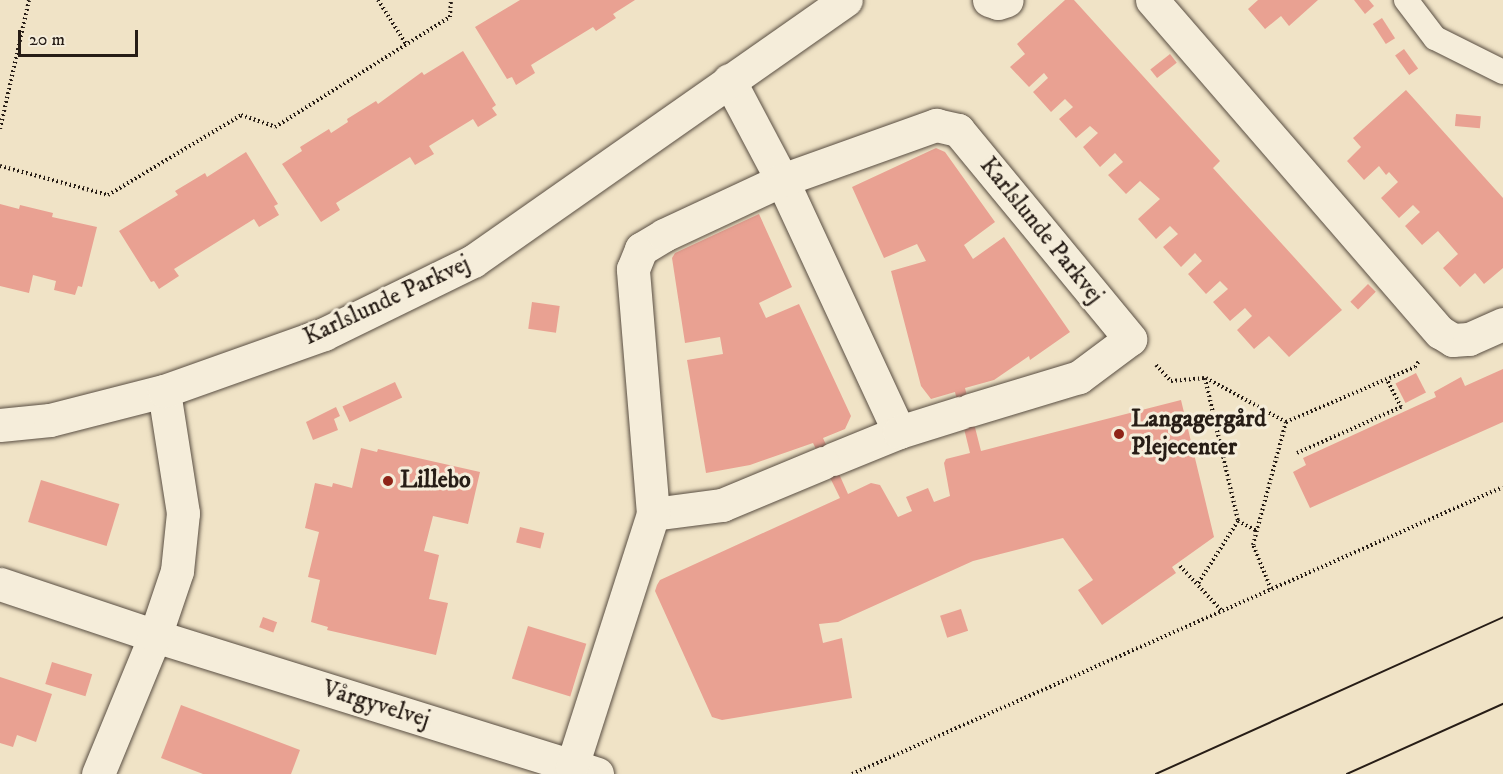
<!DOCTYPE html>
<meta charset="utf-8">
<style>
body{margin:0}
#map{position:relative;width:1503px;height:774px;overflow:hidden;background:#f0e3c6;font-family:"IM FELL DW Pica",serif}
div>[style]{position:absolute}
.building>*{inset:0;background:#e9a192;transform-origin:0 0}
.path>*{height:4px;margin-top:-2px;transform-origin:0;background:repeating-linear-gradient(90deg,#271d16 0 1.5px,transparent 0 4.5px)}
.roads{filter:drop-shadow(0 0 2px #594e42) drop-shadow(0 0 2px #594e42)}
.lane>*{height:24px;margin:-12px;padding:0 12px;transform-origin:12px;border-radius:12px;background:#f5edda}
.street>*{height:33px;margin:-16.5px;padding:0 16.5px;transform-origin:16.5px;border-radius:16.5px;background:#f5edda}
.secondary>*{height:33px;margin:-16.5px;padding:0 16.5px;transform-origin:16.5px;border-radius:16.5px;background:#f5edda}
.tram>*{height:1.5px;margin:-0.75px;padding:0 0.75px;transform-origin:0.75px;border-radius:0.75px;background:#271d16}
.dots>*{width:16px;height:16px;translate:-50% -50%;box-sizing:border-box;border:3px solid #f5edda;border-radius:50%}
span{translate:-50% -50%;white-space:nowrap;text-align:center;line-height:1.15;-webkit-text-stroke:6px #f5edda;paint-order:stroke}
.street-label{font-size:24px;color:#271d16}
.poi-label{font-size:24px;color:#271d16;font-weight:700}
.left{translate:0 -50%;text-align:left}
.scale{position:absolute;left:18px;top:30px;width:120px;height:27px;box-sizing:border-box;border:3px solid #271d16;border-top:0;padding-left:8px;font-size:18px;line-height:21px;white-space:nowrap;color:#271d16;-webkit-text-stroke:4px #f5edda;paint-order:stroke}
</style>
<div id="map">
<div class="building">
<div style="clip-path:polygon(520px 0,635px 0,613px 14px,616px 18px,596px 31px,593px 27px,531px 65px,535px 73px,516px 85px,512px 77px,507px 79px,475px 27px)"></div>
<div style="clip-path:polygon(1065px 0,1074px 0,1220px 161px,1213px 168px,1342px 310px,1289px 357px,1269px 336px,1254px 349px,1237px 330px,1252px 316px,1245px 308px,1230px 321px,1213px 302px,1228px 289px,1220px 281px,1206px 294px,1188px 274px,1202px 261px,1195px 253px,1181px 267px,1163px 247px,1178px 234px,1170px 226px,1156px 239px,1138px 219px,1160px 199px,1140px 181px,1126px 194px,1108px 175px,1123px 162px,1115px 153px,1100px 167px,1083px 147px,1098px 133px,1090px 126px,1076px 138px,1059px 119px,1073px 107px,1065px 99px,1051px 112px,1033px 92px,1048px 78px,1044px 73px,1029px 87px,1010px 67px,1025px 54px,1017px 44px)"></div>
<div style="clip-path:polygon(1258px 0,1318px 0,1289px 26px,1281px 16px,1265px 29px,1248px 9px)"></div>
<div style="clip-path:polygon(1354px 0,1369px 0,1374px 6px,1365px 14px)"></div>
<div style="left:1382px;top:18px;width:24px;height:11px;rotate:57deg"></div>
<div style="left:1404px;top:49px;width:24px;height:11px;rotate:54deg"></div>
<div style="clip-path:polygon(463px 51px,496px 105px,492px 108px,497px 115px,478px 127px,473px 119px,429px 146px,434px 154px,415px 165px,410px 157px,336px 203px,340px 210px,321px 222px,282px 164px,302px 151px,300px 147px,329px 129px,331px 133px,348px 122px,347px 119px,376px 101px,378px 104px,422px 72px,424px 75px)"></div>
<div style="left:1170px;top:54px;width:11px;height:25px;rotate:52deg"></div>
<div style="clip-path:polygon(1406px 90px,1503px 198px,1503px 268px,1484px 284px,1475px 273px,1460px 287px,1443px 268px,1458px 254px,1438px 231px,1422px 245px,1405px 226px,1420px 212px,1413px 205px,1399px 218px,1381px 198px,1398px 182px,1389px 172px,1386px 175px,1379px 166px,1364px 180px,1347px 161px,1361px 147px,1353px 138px)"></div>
<div style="left:1456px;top:114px;width:25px;height:12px;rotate:5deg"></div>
<div style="clip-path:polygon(936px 148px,945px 152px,995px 222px,964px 245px,973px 259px,1004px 237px,1070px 332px,1030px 360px,1029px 356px,994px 380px,965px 388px,981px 451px,1181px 400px,1214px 537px,1172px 567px,1176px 573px,1102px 625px,1078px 590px,1093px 580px,1063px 538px,973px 561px,838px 622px,819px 624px,823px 643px,842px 638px,852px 698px,722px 720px,712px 717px,655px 591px,657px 585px,660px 580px,840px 498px,813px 443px,750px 465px,706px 473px,687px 360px,723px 354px,720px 337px,685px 343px,672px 258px,675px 253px,759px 214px,792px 287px,759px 303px,766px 318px,799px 304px,851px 416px,845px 429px,823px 438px,848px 494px,871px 483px,880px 485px,898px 517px,912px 511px,906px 497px,928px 488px,934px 502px,950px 496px,944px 463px,946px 459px,970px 453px,955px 392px,931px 399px,921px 386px,891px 271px,926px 261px,917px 244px,884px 258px,852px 187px)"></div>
<div style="clip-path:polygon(246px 152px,278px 204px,274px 206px,279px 215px,259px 227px,254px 219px,174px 269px,179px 276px,159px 289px,154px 281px,151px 282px,119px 231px,178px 195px,175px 191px,205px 173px,207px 177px)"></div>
<div style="clip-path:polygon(0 204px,19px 209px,20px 205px,53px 213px,52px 217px,97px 227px,82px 287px,78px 286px,75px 295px,54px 290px,56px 281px,33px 275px,29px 293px,0 286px)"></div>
<div style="left:1368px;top:284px;width:11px;height:25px;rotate:45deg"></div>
<div style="left:532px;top:302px;width:28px;height:27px;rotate:8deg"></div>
<div style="clip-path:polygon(1503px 369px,1503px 422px,1310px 508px,1293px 472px,1306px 465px,1303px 458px,1436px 397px,1434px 392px,1461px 377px,1465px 386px)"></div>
<div style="left:1416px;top:373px;width:22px;height:23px;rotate:63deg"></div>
<div style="left:395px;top:382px;width:17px;height:58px;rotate:65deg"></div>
<div style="clip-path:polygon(336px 407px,340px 416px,334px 419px,338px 430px,313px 440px,306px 422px)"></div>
<div style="clip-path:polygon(361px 448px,377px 452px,378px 449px,480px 472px,468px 524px,433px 516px,424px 551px,439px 555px,429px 599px,448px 603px,436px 655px,327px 630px,328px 627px,311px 622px,320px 580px,308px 577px,319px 532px,305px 528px,315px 483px,332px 487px,333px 483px,352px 488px)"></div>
<div style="left:41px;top:480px;width:82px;height:44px;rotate:17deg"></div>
<div style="left:520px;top:527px;width:25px;height:16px;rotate:14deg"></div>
<div style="left:961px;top:609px;width:23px;height:22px;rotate:72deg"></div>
<div style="left:263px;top:617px;width:15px;height:11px;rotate:20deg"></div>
<div style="left:528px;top:626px;width:61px;height:55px;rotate:17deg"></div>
<div style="left:52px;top:662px;width:42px;height:23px;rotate:17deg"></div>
<div style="clip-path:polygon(0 677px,52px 694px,36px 742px,17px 735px,13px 747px,0 743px)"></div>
<div style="clip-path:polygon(181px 705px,300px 750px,291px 774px,203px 774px,161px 758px)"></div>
</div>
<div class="path">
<div style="left:378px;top:0;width:52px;rotate:57.5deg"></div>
<div style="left:0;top:129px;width:132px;rotate:-77.3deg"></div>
<div style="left:0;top:166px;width:112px;rotate:15deg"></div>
<div style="left:108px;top:195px;width:155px;rotate:-31deg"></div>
<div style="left:241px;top:115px;width:36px;rotate:19deg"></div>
<div style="left:275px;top:127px;width:207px;rotate:-32.2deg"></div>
<div style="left:450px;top:17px;width:17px;rotate:-87deg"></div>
<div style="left:1156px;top:365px;width:22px;rotate:47deg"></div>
<div style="left:1171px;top:381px;width:34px;rotate:-5deg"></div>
<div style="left:1205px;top:378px;width:147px;rotate:77deg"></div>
<div style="left:1238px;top:521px;width:76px;rotate:122.6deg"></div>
<div style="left:1206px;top:378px;width:91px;rotate:28.8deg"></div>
<div style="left:1286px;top:422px;width:140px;rotate:-23.1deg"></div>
<div style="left:1415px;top:367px;width:7px;rotate:-56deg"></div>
<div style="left:1297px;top:453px;width:114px;rotate:-23.9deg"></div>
<div style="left:1401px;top:407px;width:31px;rotate:-117deg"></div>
<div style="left:1238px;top:521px;width:21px;rotate:28deg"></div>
<div style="left:1180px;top:566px;width:62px;rotate:47deg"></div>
<div style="left:1271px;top:589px;width:48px;rotate:-112.2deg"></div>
<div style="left:1253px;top:545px;width:127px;rotate:-75deg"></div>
<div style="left:852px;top:774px;width:711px;rotate:-23.79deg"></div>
</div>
<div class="roads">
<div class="lane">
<div style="left:1406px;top:0;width:48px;rotate:52.7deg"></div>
<div style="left:1435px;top:38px;width:76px;rotate:26.6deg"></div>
</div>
<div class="street">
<div style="left:989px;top:0;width:9px;rotate:18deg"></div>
<div style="left:998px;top:3px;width:9px;rotate:-18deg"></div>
<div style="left:1152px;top:0;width:440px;rotate:49.1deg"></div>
<div style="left:1440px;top:332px;width:15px;rotate:32deg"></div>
<div style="left:1453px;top:340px;width:16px;rotate:-4deg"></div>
<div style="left:1469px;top:339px;width:37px;rotate:-24deg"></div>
<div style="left:729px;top:80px;width:113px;rotate:62.1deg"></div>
<div style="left:782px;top:180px;width:278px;rotate:65.1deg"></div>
<div style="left:833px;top:459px;width:71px;rotate:-22.2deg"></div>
<div style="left:899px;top:432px;width:64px;rotate:-17.3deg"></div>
<div style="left:653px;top:514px;width:70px;rotate:-7.4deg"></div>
<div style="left:722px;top:505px;width:109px;rotate:-22.6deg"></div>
<div style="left:0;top:584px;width:163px;rotate:18.5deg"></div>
<div style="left:155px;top:636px;width:463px;rotate:17.3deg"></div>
<div style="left:572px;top:766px;width:265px;rotate:-72.2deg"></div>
<div style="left:653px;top:514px;width:246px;rotate:-94.7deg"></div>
<div style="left:633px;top:269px;width:22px;rotate:-68deg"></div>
<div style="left:641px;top:249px;width:27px;rotate:-31deg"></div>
<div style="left:664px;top:235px;width:130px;rotate:-25deg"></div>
<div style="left:782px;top:180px;width:164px;rotate:-19.7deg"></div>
<div style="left:936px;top:125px;width:23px;rotate:13deg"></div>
<div style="left:958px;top:130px;width:271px;rotate:50.5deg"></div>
<div style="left:1130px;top:339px;width:64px;rotate:143.3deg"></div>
<div style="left:1079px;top:377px;width:114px;rotate:163.2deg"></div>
<div style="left:98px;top:774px;width:149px;rotate:-67.6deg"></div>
<div style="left:155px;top:636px;width:69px;rotate:-71.3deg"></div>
<div style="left:177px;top:571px;width:58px;rotate:-84.1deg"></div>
<div style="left:183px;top:513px;width:123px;rotate:-98.9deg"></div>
</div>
<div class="secondary">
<div style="left:0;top:425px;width:50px;rotate:-5.7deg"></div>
<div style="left:50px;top:420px;width:118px;rotate:-14.3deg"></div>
<div style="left:164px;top:391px;width:170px;rotate:-19.6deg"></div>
<div style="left:324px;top:334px;width:166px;rotate:-26.1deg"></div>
<div style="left:473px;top:261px;width:455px;rotate:-35deg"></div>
</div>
</div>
<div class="tram">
<div style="left:1156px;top:774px;width:381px;rotate:-24.3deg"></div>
<div style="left:1347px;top:774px;width:171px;rotate:-24.2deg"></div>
</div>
<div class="dots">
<div style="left:1119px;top:434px;background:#8f2418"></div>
<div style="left:388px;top:481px;background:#8f2418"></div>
</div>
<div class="street-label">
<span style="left:1041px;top:231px;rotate:51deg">Karlslunde Parkvej</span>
<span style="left:387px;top:301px;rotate:-25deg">Karlslunde Parkvej</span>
<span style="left:376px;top:705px;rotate:17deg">Vårgyvelvej</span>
</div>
<div class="poi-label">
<span class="left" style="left:1131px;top:434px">Langagergård<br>Plejecenter</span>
<span class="left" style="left:400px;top:481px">Lillebo</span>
</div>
<div class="scale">20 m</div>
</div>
